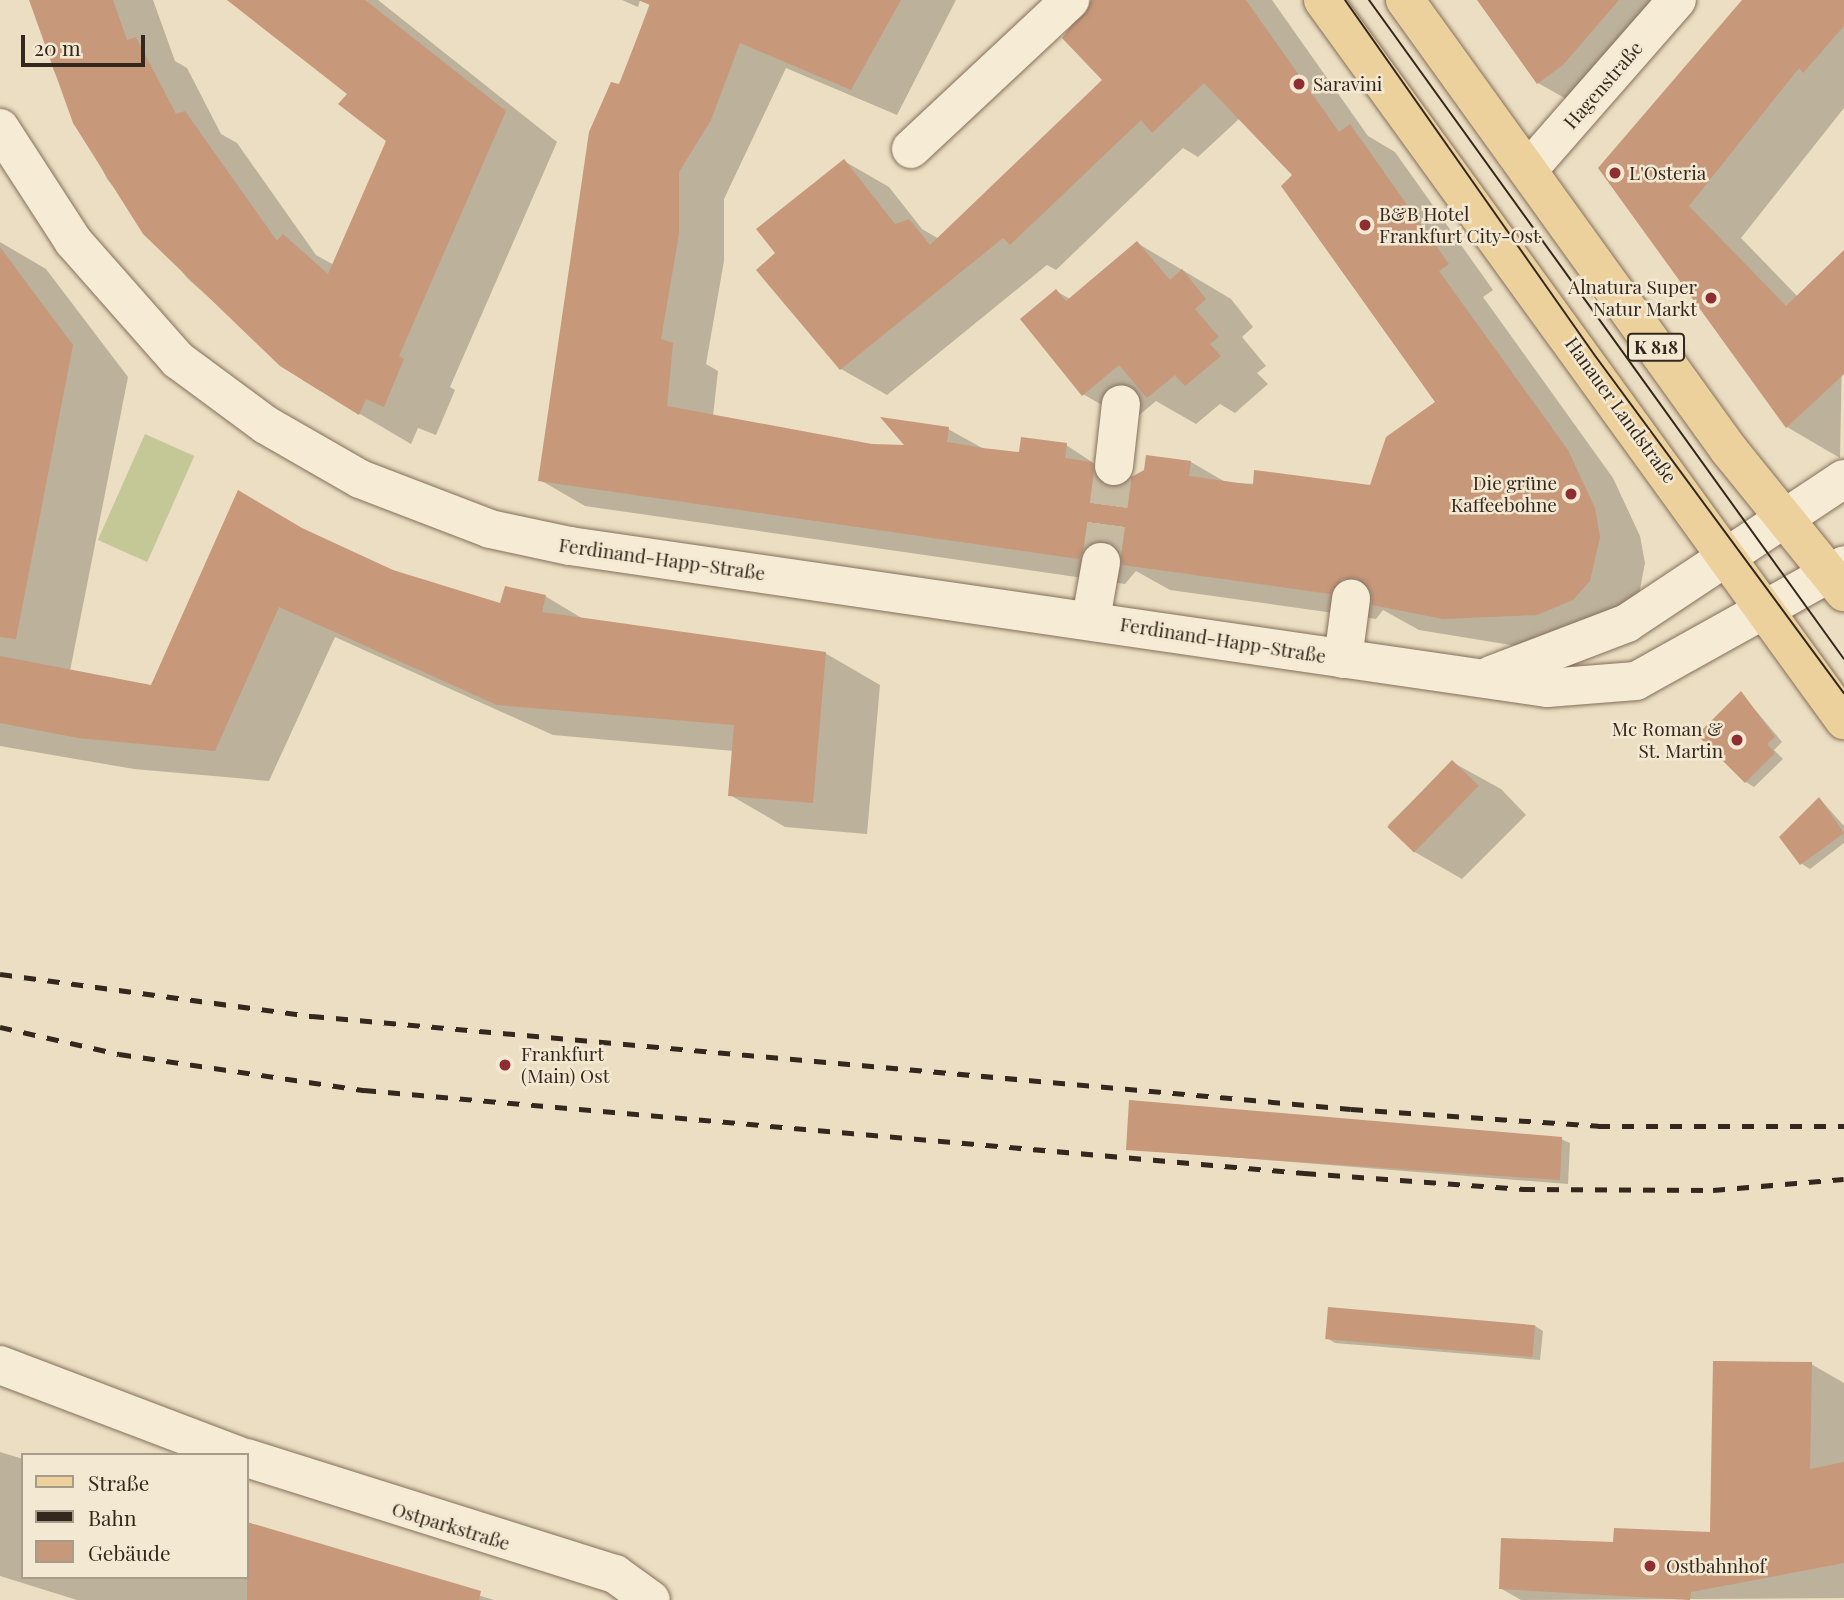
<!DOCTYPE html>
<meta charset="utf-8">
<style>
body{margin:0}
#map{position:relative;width:1844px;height:1600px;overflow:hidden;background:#ebdec2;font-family:"Playfair Display",serif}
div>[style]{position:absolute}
.green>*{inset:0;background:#c4c897;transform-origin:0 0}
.shadow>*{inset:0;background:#0003}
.building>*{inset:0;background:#c7987a;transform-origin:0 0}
.minor-tunnel>*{height:38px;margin-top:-19px;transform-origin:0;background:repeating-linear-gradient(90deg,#c6baa1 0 38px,transparent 0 57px)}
.roads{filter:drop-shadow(0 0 2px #846f5b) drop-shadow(0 0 2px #846f5b)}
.minor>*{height:38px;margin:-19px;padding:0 19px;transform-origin:19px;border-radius:19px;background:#f6ebd5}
.major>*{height:38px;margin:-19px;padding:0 19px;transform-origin:19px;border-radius:19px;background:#ecd19c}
.tram>*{height:2px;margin:-1px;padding:0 1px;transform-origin:1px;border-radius:1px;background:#34281e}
.rail>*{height:5px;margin-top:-2.5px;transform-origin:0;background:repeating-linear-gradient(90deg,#34281e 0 12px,transparent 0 24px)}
.dots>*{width:19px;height:19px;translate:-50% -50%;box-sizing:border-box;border:4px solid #f3e8d1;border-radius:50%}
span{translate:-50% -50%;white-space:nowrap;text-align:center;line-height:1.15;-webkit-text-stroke:5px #f3e8d1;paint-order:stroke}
.shield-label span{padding:2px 5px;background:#f3e8d1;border:2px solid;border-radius:5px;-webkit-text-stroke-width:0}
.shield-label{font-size:18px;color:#34281e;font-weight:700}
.poi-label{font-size:19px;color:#34281e}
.left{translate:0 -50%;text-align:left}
.right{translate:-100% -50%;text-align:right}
.street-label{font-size:19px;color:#34281e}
.legend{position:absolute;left:21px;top:1453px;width:228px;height:126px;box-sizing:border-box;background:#f3e8d1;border:2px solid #a79b89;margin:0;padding:9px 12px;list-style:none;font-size:21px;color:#34281e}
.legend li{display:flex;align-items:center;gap:14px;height:35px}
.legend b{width:35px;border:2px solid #a79b89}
.scale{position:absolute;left:21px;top:35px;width:124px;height:32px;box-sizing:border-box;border:4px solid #34281e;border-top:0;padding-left:9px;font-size:21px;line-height:24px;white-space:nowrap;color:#34281e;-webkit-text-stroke:5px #f3e8d1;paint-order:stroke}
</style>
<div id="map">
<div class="green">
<div style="left:145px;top:434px;width:54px;height:116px;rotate:24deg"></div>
</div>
<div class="shadow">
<div style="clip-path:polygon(34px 0,153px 0,175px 61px,187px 68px,221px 134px,237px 143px,316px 255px,334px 265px,388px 140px,349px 93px,230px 0,378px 0,557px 142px,450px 387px,455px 390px,436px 435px,418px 428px,411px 444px,304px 381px,188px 279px,107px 179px,53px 69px)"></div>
<div style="clip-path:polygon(622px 0,640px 0,638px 7px)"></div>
<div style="clip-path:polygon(651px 0,956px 0,897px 115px,786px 68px,724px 199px,724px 261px,706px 364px,718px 371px,713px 416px,872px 445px,908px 447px,948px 429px,984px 449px,1020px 454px,1066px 445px,1124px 483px,1191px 462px,1227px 483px,1371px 487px,1438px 403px,1295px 175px,1240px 118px,1198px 157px,1183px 148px,1056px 270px,1047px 265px,887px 395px,841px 369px,758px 270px,778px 254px,844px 161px,889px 187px,922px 229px,939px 239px,1105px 80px,1096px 0,1272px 0,1368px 136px,1395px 152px,1493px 290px,1483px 297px,1613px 478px,1640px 536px,1645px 563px,1638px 600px,1523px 647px,1419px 630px,1383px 610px,1376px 619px,1170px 590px,1136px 571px,1125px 584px,585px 506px,540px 480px,620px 86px)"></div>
<div style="clip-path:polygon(1478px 0,1676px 0,1577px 105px,1538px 83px)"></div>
<div style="clip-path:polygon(1745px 0,1844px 0,1844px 108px,1741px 238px,1798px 297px,1844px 252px,1840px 458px,1787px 427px,1600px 168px)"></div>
<div style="clip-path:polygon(0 242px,46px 269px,128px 377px,70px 671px,152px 687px,311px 534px,392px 571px,502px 605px,545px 596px,585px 620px,825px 653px,880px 685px,867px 834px,785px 827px,730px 795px,734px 751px,553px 735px,335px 637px,269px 781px,134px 769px,0 746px)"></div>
<div style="clip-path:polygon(1137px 243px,1231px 299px,1253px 327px,1242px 337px,1266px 366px,1257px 373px,1268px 384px,1235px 413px,1220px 404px,1196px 424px,1156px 401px,1131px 422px,1083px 394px,1056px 291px,1070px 299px)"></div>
<div style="clip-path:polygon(1741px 693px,1782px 742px,1774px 750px,1783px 759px,1754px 787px,1746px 782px)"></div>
<div style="clip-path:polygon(1452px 762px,1501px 789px,1526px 815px,1462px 879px,1413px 851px,1388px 825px)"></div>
<div style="clip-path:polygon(1820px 799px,1844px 826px,1844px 843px,1810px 869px,1802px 864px)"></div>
<div style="clip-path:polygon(1561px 1139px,1570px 1143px,1568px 1184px,1128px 1149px)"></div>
<div style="clip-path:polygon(1330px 1309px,1535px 1326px,1543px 1331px,1540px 1360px,1335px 1343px,1327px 1338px)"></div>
<div style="clip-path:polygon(1811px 1364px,1844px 1383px,1844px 1598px,1521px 1600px,1500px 1588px,1615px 1544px,1711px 1534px)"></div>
<div style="clip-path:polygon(0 1452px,23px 1459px,23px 1577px,247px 1577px,247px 1526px,494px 1600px,77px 1600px,0 1576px)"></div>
</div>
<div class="building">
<div style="clip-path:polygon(29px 0,113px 0,127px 40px,136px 37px,176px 114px,185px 111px,277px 241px,283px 234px,328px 274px,386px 141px,338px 104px,347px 94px,227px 0,365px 0,506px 111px,399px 356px,404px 359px,384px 407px,366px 399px,359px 415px,280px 366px,143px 234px,73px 123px)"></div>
<div style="clip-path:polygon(638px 0,901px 0,851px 90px,740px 43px,711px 120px,679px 172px,679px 234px,661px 339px,673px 343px,667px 406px,872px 444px,904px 445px,880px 417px,949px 427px,947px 442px,983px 448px,1019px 452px,1021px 437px,1067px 443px,1065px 458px,1092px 462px,1094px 475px,1112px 488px,1144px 470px,1146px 455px,1191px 461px,1189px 476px,1253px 485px,1254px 470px,1370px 485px,1386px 437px,1435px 402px,1281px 186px,1292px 175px,1204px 83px,1152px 133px,1141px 120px,1010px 245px,1003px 238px,840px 370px,756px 270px,775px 253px,756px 229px,844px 159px,895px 224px,909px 219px,930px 245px,1102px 80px,1062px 38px,1091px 0,1246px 0,1339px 132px,1350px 124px,1449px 264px,1439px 271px,1568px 450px,1595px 508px,1600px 537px,1590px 581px,1573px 600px,1537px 615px,1443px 619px,1372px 605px,1371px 590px,1355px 578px,1342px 579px,1330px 594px,1123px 565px,1116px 546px,1104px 540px,1085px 547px,1079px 559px,538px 481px,589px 132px,611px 82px,619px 84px,650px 5px)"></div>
<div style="clip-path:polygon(1477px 0,1619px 0,1563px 65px,1537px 84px)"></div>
<div style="clip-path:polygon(1742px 0,1844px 0,1844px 26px,1803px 73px,1799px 68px,1689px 206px,1786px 306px,1844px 250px,1844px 374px,1786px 428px,1598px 168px)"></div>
<div style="clip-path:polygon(1137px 241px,1170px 280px,1182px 269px,1206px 299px,1195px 309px,1219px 337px,1210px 344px,1221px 356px,1185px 386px,1175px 375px,1147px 398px,1119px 365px,1082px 396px,1020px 319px,1056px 289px,1066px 301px)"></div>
<div style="clip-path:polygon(0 247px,73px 345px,16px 639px,0 637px)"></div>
<div style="clip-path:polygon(238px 490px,302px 528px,393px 570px,500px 603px,505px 586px,546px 595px,542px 612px,826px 652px,813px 803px,728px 796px,734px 725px,497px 705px,279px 607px,215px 751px,78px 738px,0 723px,0 656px,151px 685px)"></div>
<div style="clip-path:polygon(1741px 691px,1775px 737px,1767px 744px,1775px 753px,1745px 783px,1697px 735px)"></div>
<div style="left:1452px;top:760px;width:37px;height:93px;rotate:44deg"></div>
<div style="clip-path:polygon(1819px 797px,1844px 833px,1800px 865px,1779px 837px)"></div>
<div style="clip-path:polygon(1129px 1100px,1562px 1137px,1560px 1180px,1126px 1150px)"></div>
<div style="left:1328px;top:1307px;width:208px;height:32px;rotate:5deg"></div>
<div style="clip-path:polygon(1713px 1361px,1812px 1362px,1810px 1469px,1844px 1462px,1844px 1563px,1691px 1592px,1690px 1600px,1499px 1589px,1501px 1538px,1613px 1542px,1614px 1528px,1710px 1532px)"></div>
<div style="clip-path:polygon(247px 1522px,481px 1591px,479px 1600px,247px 1600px)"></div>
</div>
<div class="minor-tunnel">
<div style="left:1101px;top:562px;width:97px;rotate:-82.3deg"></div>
</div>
<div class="roads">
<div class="minor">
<div style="left:0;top:128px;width:135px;rotate:57.1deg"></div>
<div style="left:73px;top:241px;width:159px;rotate:48.6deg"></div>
<div style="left:178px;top:360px;width:109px;rotate:36.5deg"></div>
<div style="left:266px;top:425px;width:108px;rotate:29.9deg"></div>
<div style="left:360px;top:479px;width:139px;rotate:21deg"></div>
<div style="left:490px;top:529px;width:82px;rotate:12deg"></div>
<div style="left:570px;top:546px;width:987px;rotate:8.27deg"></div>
<div style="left:1547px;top:688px;width:89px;rotate:-4.5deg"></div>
<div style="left:1636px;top:681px;width:238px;rotate:-29.1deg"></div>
<div style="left:911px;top:149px;width:218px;rotate:-43.1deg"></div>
<div style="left:1528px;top:170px;width:226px;rotate:-48.8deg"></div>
<div style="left:1114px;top:466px;width:62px;rotate:-83.6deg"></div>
<div style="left:1091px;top:619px;width:58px;rotate:-80deg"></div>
<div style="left:1343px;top:659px;width:61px;rotate:-82.4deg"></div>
<div style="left:1491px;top:675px;width:146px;rotate:-20.9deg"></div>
<div style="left:1627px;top:623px;width:260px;rotate:-33.6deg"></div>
<div style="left:0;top:1365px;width:254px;rotate:20.8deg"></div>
<div style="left:247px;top:1458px;width:386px;rotate:17.5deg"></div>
<div style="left:615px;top:1574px;width:44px;rotate:35.8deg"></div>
</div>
<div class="major">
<div style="left:1323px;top:0;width:889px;rotate:54.11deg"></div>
<div style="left:1405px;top:0;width:555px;rotate:54.25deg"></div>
<div style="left:1729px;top:450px;width:183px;rotate:51deg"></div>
</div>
</div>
<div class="tram">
<div style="left:1345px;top:0;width:436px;rotate:54.9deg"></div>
<div style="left:1596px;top:357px;width:418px;rotate:53.6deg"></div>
<div style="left:1369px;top:0;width:812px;rotate:54.22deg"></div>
</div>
<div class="rail">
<div style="left:0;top:974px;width:315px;rotate:7.7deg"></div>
<div style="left:312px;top:1016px;width:1043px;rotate:5.11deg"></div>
<div style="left:1351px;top:1109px;width:248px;rotate:3.9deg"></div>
<div style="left:1598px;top:1126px;width:246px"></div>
<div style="left:0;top:1027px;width:122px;rotate:12.8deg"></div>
<div style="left:119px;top:1054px;width:248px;rotate:8.4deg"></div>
<div style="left:364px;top:1090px;width:944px;rotate:5.05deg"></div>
<div style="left:1304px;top:1173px;width:220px;rotate:4.2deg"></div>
<div style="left:1523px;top:1189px;width:190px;rotate:0.3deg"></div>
<div style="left:1713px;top:1190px;width:131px;rotate:-4.8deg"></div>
</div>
<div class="dots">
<div style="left:1299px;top:84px;background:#8f2e32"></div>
<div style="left:1615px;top:173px;background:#8f2e32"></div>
<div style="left:1365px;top:225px;background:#8f2e32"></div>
<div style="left:1711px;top:298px;background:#8f2e32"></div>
<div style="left:1571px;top:494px;background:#8f2e32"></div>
<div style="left:1737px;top:740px;background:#8f2e32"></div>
<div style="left:505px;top:1065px;background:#8f2e32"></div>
<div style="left:1650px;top:1566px;background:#8f2e32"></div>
</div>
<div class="shield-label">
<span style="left:1656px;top:347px">K 818</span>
</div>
<div class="poi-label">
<span class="left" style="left:1313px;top:84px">Saravini</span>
<span class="left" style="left:1629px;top:173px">L'Osteria</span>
<span class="left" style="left:1379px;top:225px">B&amp;B Hotel<br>Frankfurt City-Ost</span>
<span class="right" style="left:1697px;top:298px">Alnatura Super<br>Natur Markt</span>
<span class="right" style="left:1557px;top:494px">Die grüne<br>Kaffeebohne</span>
<span class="right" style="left:1723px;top:740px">Mc Roman &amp;<br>St. Martin</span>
<span class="left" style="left:521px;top:1065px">Frankfurt<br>(Main) Ost</span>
<span class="left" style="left:1666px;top:1566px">Ostbahnhof</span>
</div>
<div class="street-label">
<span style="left:1603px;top:85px;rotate:-49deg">Hagenstraße</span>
<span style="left:1621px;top:410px;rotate:54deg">Hanauer Landstraße</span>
<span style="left:662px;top:559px;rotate:8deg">Ferdinand-Happ-Straße</span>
<span style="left:1223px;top:640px;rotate:9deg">Ferdinand-Happ-Straße</span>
<span style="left:451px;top:1526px;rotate:17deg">Ostparkstraße</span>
</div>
<ul class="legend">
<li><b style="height:9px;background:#ecd19c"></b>Straße</li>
<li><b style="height:9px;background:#34281e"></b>Bahn</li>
<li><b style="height:19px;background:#c7987a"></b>Gebäude</li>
</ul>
<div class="scale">20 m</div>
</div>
